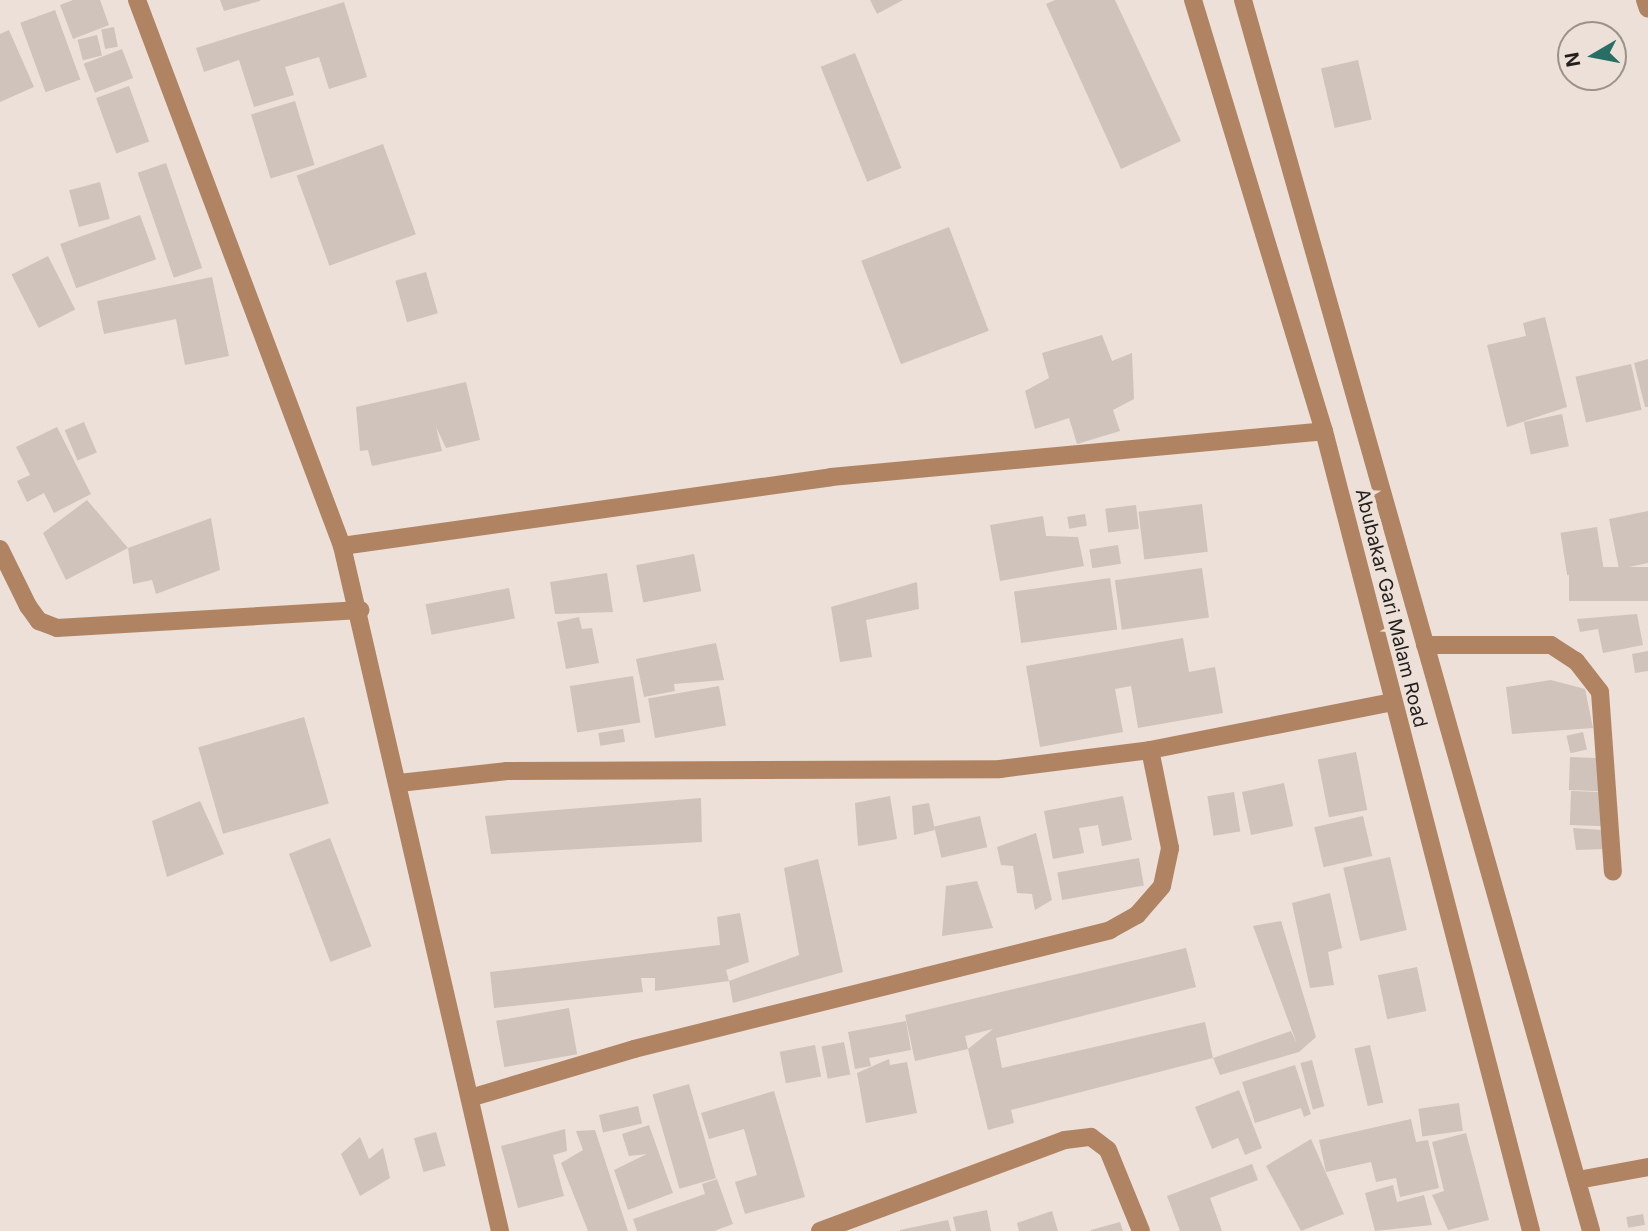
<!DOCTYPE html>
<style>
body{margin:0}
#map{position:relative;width:1648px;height:1231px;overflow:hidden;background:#ece0d8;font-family:Inter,sans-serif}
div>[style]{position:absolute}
.building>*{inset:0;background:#cfc3bb;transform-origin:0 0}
.minor>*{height:18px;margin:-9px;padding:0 9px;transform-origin:9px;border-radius:9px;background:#b08462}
span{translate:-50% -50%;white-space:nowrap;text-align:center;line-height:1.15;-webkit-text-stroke:7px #ece0d8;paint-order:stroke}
.street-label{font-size:19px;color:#221e1b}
.north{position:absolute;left:1557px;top:21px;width:70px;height:70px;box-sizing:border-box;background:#ece0d8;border:2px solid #9b928c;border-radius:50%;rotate:260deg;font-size:19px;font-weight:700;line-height:28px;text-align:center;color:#221e1b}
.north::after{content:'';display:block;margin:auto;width:24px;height:32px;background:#276e65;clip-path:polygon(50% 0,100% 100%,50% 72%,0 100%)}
</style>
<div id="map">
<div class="building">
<div style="clip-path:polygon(73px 0,100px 0,109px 25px,73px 39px,60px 5px)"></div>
<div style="clip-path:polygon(220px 0,260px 0,260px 1px,224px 11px)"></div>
<div style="clip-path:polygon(870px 0,903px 0,877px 14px)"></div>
<div style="clip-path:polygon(1055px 0,1115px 0,1181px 141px,1121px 169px,1046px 4px)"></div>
<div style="clip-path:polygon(344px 2px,367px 77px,329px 89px,319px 57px,285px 67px,294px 95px,254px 107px,239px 60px,204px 72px,196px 48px)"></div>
<div style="left:55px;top:10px;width:74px;height:37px;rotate:70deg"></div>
<div style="left:114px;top:27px;width:20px;height:13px;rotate:79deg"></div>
<div style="clip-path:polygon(9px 30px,34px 87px,0 102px,0 34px)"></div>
<div style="left:97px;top:35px;width:21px;height:20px;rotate:76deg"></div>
<div style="left:122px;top:49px;width:31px;height:41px;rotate:69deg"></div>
<div style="left:855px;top:53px;width:124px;height:37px;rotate:68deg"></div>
<div style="left:1358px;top:60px;width:61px;height:38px;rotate:77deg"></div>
<div style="left:129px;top:86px;width:59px;height:35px;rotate:70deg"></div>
<div style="left:295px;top:101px;width:67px;height:46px;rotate:73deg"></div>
<div style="left:383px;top:144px;width:96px;height:92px;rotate:70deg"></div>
<div style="left:166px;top:163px;width:111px;height:30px;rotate:71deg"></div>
<div style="left:100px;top:182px;width:38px;height:32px;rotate:75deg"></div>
<div style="left:140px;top:215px;width:47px;height:85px;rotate:70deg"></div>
<div style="left:949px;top:227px;width:111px;height:94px;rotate:69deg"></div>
<div style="left:48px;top:256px;width:60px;height:41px;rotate:63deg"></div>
<div style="left:426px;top:272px;width:43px;height:32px;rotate:74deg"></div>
<div style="clip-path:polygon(212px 277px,229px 356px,185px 365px,176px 319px,104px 334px,97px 301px)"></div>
<div style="clip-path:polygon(1545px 317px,1567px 407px,1507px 427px,1487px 345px,1526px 336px,1523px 323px)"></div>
<div style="clip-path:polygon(1102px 335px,1112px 361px,1132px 353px,1134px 399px,1113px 410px,1120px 431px,1077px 444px,1069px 418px,1035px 429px,1025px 391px,1049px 378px,1042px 353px)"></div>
<div style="clip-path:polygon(1648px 359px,1648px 407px,1645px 407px,1634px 363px)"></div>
<div style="left:1631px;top:364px;width:47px;height:57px;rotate:77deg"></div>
<div style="clip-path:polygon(466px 382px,480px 440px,446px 448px,436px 427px,442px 451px,372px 466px,368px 450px,360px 451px,356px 407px)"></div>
<div style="left:1562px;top:414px;width:33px;height:39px;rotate:78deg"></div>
<div style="left:84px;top:422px;width:33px;height:21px;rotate:67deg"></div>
<div style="clip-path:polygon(57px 427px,91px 494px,54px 513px,44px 493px,27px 502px,17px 481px,30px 475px,16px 447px)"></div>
<div style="clip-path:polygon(87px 500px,128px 548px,211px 518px,220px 570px,156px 594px,152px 580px,133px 584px,128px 548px,66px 580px,43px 533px)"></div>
<div style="left:1202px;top:504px;width:48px;height:64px;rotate:83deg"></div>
<div style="left:1136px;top:505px;width:24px;height:31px;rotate:83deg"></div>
<div style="clip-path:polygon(1648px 511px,1648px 563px,1619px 569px,1609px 519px)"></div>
<div style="left:1085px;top:514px;width:12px;height:18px;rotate:81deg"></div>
<div style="clip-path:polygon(1043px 516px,1046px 536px,1078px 537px,1084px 566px,1000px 581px,990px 525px)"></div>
<div style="left:1597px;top:527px;width:43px;height:37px;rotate:81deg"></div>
<div style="left:1118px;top:545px;width:19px;height:29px;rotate:81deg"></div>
<div style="left:694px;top:554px;width:38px;height:59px;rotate:79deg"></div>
<div style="left:1648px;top:567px;width:34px;height:79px;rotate:90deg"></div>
<div style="left:1202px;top:568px;width:50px;height:88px;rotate:82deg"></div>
<div style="clip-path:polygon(607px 573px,613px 612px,555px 614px,550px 582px)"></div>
<div style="left:1110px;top:578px;width:52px;height:97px;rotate:82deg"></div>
<div style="clip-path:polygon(917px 582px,919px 609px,866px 620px,872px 657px,840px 662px,831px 607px)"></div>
<div style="left:509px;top:588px;width:31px;height:85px;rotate:79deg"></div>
<div style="clip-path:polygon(1637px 614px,1643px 645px,1603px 653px,1598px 629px,1580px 632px,1577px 619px)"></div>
<div style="clip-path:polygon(579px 617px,582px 629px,592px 628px,599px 663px,566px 669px,557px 622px)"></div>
<div style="clip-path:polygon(1183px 638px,1189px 672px,1215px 667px,1223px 713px,1138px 728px,1131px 686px,1115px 689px,1123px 732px,1040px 747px,1026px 666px)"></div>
<div style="clip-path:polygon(716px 643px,724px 680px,674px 684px,675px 691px,644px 697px,636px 659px)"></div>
<div style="clip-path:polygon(1648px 651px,1648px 671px,1635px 673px,1632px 654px)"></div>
<div style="left:633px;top:676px;width:47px;height:64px;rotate:81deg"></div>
<div style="clip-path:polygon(1551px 680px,1585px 689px,1593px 728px,1512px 734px,1506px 687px)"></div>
<div style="left:719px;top:686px;width:40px;height:72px;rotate:80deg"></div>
<div style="left:304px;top:717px;width:90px;height:110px;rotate:74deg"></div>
<div style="left:623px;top:729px;width:13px;height:25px;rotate:81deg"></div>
<div style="left:1583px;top:732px;width:18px;height:17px;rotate:77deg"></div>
<div style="left:1356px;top:752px;width:59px;height:39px;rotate:79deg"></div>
<div style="left:1570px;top:757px;width:33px;height:33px;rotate:2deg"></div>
<div style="left:1284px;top:783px;width:44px;height:43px;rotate:78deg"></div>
<div style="left:1571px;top:791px;width:34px;height:34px;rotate:2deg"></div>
<div style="left:1234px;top:792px;width:40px;height:27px;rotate:81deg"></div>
<div style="clip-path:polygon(890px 796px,897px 839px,858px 846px,855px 803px)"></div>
<div style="clip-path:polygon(1123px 796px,1132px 840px,1102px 846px,1098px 825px,1079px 828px,1084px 853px,1053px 859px,1044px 811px)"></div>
<div style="clip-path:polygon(701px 798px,702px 842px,491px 854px,485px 816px)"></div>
<div style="clip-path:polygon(200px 801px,224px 854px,167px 877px,152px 821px)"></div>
<div style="clip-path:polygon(929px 803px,935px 830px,914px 835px,912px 806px)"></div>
<div style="left:980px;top:816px;width:32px;height:47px;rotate:77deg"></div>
<div style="left:1363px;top:816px;width:41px;height:50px;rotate:77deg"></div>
<div style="clip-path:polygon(1573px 828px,1603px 830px,1606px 849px,1576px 850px)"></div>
<div style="clip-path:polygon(1036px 833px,1052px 900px,1035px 910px,1032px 894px,1017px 893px,1013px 866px,1001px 865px,997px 847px)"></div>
<div style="left:330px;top:838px;width:116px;height:44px;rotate:69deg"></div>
<div style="left:1390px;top:857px;width:75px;height:48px;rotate:77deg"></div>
<div style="left:1139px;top:858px;width:28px;height:83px;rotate:80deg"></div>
<div style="clip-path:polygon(818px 859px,843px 972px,733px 1003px,729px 981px,799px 955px,784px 868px)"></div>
<div style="clip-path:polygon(977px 881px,993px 928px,942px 936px,946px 886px)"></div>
<div style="clip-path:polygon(1330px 893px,1342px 948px,1328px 952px,1334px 985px,1310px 988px,1292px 903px)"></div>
<div style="clip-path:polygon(740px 913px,749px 962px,726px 970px,729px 981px,655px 991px,655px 978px,641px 978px,643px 992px,494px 1008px,490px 972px,720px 945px,717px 917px)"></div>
<div style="clip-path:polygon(1281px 921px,1316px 1037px,1299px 1052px,1220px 1075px,1213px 1058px,1291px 1031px,1297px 1044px,1253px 926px)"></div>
<div style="clip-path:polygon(evenodd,1186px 948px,1196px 987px,996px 1038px,1002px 1068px,1205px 1022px,1213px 1058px,1011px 1110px,1014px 1123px,988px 1130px,968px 1049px,915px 1061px,905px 1015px,1186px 948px,993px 1029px,968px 1049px,965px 1036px,993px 1029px)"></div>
<div style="left:1417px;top:967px;width:45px;height:40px;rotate:78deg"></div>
<div style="left:569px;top:1008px;width:47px;height:74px;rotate:80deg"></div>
<div style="clip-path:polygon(906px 1021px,911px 1050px,869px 1058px,871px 1066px,855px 1069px,848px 1032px)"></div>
<div style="left:844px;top:1042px;width:33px;height:23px;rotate:79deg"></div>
<div style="left:815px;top:1045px;width:32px;height:36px;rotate:79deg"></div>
<div style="left:1370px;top:1045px;width:59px;height:16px;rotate:77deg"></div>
<div style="clip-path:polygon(889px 1059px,890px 1065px,907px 1062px,917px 1113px,866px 1123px,857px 1073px)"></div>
<div style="left:1312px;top:1060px;width:48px;height:12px;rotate:75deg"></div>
<div style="clip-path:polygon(1295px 1065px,1311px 1114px,1304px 1117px,1301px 1108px,1255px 1123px,1242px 1082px)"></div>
<div style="left:689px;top:1084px;width:98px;height:38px;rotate:74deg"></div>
<div style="clip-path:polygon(1239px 1090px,1262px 1148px,1245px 1155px,1238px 1138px,1212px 1149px,1195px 1107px)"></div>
<div style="clip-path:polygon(774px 1091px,805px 1197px,745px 1214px,735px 1182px,757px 1175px,744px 1129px,709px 1139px,701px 1113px)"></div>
<div style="left:1459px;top:1103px;width:28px;height:41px;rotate:82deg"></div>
<div style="left:638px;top:1106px;width:18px;height:40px;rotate:77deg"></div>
<div style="clip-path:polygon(1411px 1119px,1416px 1142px,1428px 1140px,1439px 1188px,1400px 1197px,1396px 1178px,1376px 1182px,1371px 1162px,1326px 1172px,1319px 1140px)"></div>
<div style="clip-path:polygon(649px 1125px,673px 1193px,628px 1210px,614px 1170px,647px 1154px,629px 1156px,622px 1134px)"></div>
<div style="clip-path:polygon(565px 1129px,567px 1151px,553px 1155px,564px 1196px,518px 1208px,501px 1146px)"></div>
<div style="clip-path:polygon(595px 1130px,628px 1231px,588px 1231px,561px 1163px,583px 1150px,576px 1131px)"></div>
<div style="left:436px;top:1132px;width:35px;height:23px;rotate:74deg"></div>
<div style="clip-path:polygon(1466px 1133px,1489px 1220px,1448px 1230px,1432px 1195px,1444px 1191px,1432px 1142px)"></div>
<div style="clip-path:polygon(360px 1137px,369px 1159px,383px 1148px,390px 1178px,360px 1196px,341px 1154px)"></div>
<div style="clip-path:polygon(1311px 1139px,1344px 1214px,1301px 1231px,1266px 1166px)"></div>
<div style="clip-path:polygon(1252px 1164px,1258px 1180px,1210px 1198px,1222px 1231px,1180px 1231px,1167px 1196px)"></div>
<div style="clip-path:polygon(717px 1179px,733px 1224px,714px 1231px,637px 1231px,633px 1219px,705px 1194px,702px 1184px)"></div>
<div style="clip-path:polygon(1393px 1185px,1397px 1202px,1424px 1195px,1432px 1225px,1375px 1231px,1365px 1193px)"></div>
<div style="clip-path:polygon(987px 1210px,991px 1231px,956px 1231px,953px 1217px)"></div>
<div style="clip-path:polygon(1052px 1211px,1058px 1231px,1019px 1231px,1017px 1223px)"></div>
<div style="left:1643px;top:1214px;width:11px;height:17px;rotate:80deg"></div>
<div style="clip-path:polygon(948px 1220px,951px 1231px,900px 1231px,900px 1230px)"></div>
<div style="clip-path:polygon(1120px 1222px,1123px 1231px,1091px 1231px,1091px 1230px)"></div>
</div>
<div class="minor">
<div style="left:137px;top:0;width:583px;rotate:69.42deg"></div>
<div style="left:342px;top:546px;width:703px;rotate:77.01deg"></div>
<div style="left:1193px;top:0;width:450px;rotate:73.1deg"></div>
<div style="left:1324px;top:431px;width:826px;rotate:75.49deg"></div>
<div style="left:1243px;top:0;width:1279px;rotate:74.21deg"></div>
<div style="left:1645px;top:0;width:9px;rotate:72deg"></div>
<div style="left:342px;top:546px;width:494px;rotate:-8deg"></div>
<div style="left:831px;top:477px;width:495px;rotate:-5.3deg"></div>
<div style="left:0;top:549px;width:64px;rotate:63.8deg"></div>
<div style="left:28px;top:606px;width:19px;rotate:54deg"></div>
<div style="left:39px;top:621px;width:19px;rotate:21deg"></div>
<div style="left:57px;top:628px;width:304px;rotate:-3.4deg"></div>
<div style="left:1425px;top:645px;width:126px"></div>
<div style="left:1551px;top:645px;width:30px;rotate:33deg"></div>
<div style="left:1576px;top:661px;width:39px;rotate:52deg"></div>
<div style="left:1600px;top:692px;width:180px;rotate:85.9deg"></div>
<div style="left:399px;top:783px;width:109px;rotate:-6.3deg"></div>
<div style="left:507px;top:771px;width:493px;rotate:-0.2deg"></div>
<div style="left:1000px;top:769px;width:151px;rotate:-7.2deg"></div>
<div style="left:1150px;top:750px;width:248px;rotate:-11.2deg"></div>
<div style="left:470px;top:1098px;width:171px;rotate:-16.6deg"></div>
<div style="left:634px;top:1049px;width:491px;rotate:-14deg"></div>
<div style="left:1110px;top:930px;width:31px;rotate:-29deg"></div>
<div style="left:1137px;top:915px;width:38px;rotate:-49deg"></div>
<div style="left:1162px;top:886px;width:39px;rotate:-78deg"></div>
<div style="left:1170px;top:848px;width:100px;rotate:-101.5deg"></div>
<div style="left:1578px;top:1180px;width:71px;rotate:-10.5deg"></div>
<div style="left:820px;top:1231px;width:261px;rotate:-20.4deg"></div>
<div style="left:1065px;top:1140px;width:26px;rotate:-7deg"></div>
<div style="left:1091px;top:1137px;width:21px;rotate:37deg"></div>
<div style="left:1108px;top:1150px;width:87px;rotate:67.8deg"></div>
</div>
<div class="street-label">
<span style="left:1391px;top:608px;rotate:76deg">Abubakar Gari Malam Road</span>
</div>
<div class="north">N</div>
</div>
